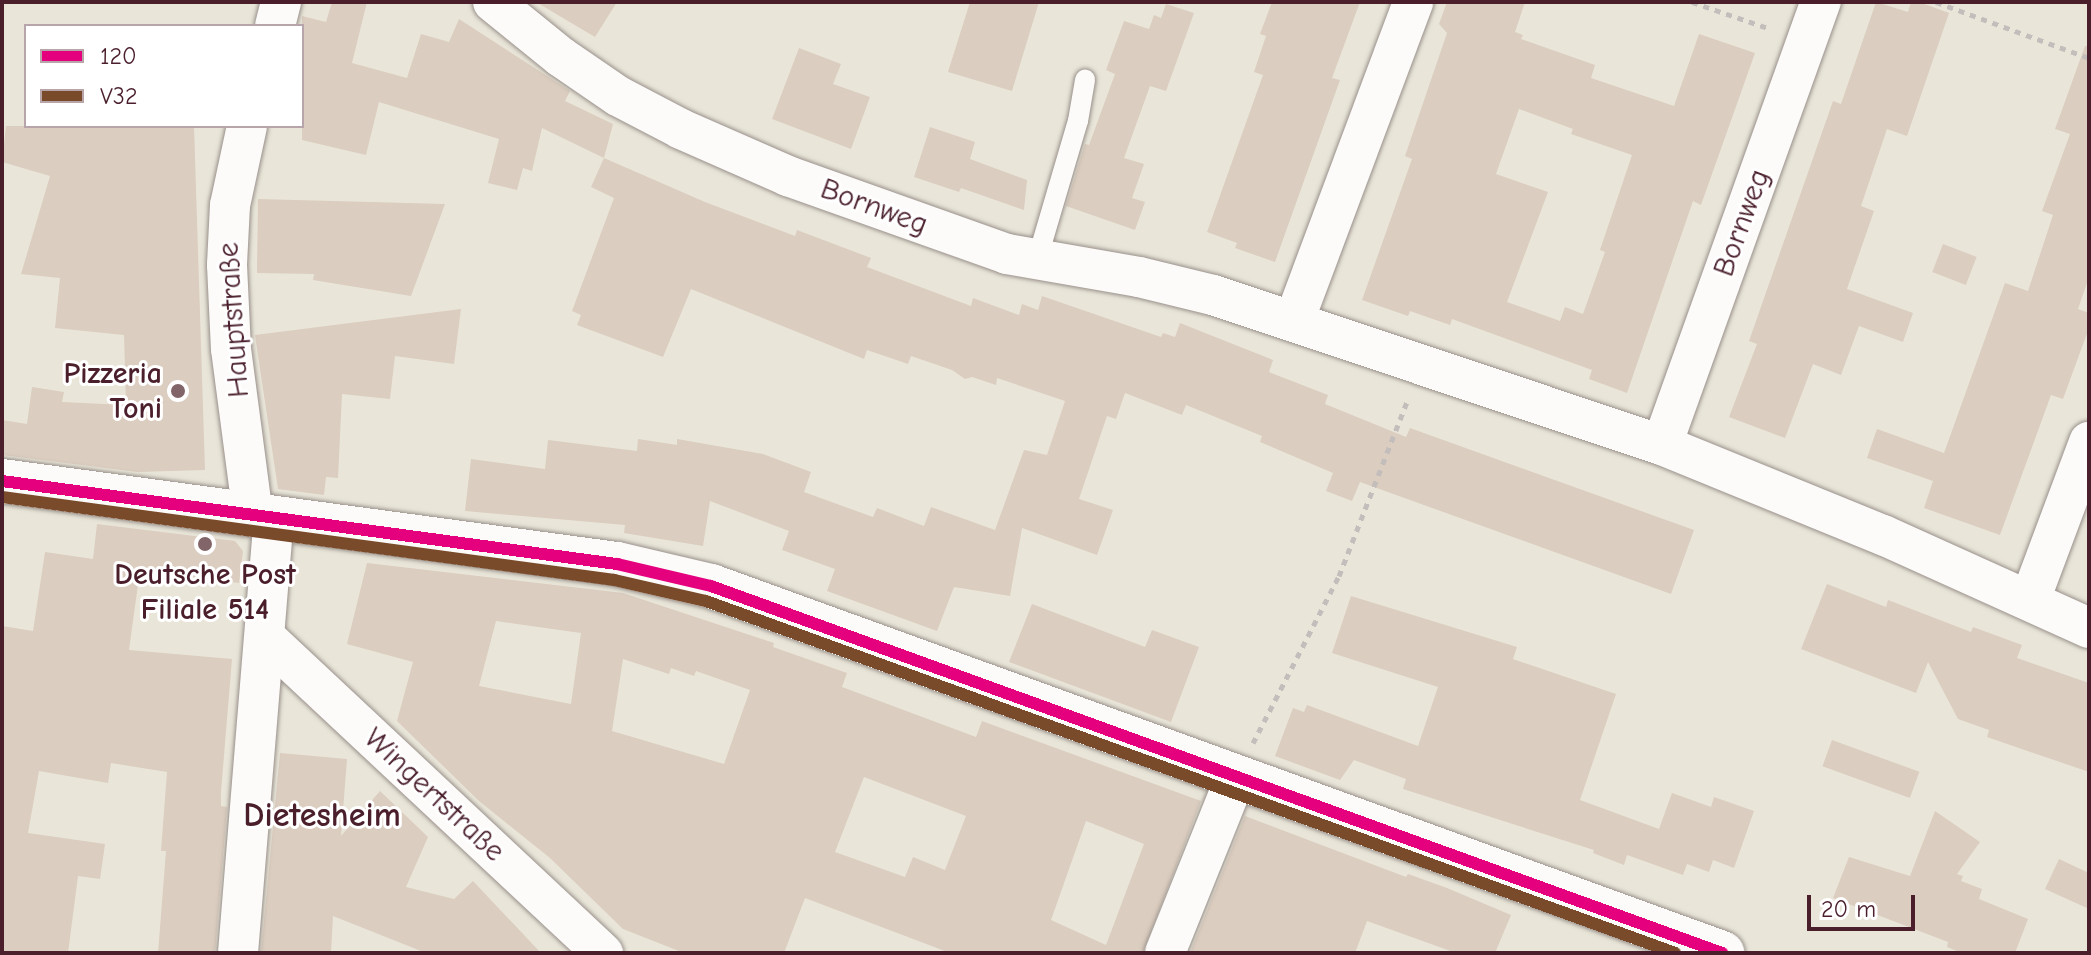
<!DOCTYPE html>
<meta charset="utf-8">
<style>
body{margin:0}
#map{position:relative;width:2091px;height:955px;overflow:hidden;background:#e9e6d9;font-family:"Comic Neue",sans-serif}
div>[style]{position:absolute}
.building>*{inset:0;background:#dbcdbf;transform-origin:0 0}
.path>*{height:5px;margin-top:-2.5px;transform-origin:0;background:repeating-linear-gradient(90deg,#c3bdbc 0 6px,transparent 0 12px)}
.roads{filter:drop-shadow(0 0 2px #99908b) drop-shadow(0 0 2px #99908b)}
.lane>*{height:20px;margin:-10px;padding:0 10px;transform-origin:10px;border-radius:10px;background:#fcfbf9}
.street>*{height:40px;margin:-20px;padding:0 20px;transform-origin:20px;border-radius:20px;background:#fcfbf9}
.primary>*{height:44px;margin:-22px;padding:0 22px;transform-origin:22px;border-radius:22px;background:#fcfbf9}
.bus-1>*{height:12px;margin:-6px;padding:0 6px;transform-origin:6px;border-radius:6px;background:#e5007d}
.bus-2>*{height:12px;margin:-6px;padding:0 6px;transform-origin:6px;border-radius:6px;background:#7a4b2a}
.dots>*{width:22px;height:22px;translate:-50% -50%;box-sizing:border-box;border:4px solid #fff;border-radius:50%}
span{translate:-50% -50%;white-space:nowrap;text-align:center;line-height:1.15;-webkit-text-stroke:6px #fff;paint-order:stroke}
.street-label{font-size:30px;color:#4a1f2b}
.poi-label{font-size:30px;color:#4a1f2b;font-weight:700}
.right{translate:-100% -50%;text-align:right}
.quarter-label{font-size:34px;color:#4a1f2b;font-weight:700}
.frame{position:absolute;inset:0;border:4px solid #4a1f2b;pointer-events:none}
.legend{position:absolute;left:24px;top:24px;width:280px;height:104px;box-sizing:border-box;background:#fff;border:2px solid #b7a5aa;margin:0;padding:10px 14px;list-style:none;font-size:24px;color:#4a1f2b}
.legend li{display:flex;align-items:center;gap:16px;height:40px}
.legend b{width:40px;border:2px solid #b7a5aa}
.scale{position:absolute;left:1807px;top:895px;width:108px;height:36px;box-sizing:border-box;border:4px solid #4a1f2b;border-top:0;padding-left:10px;font-size:24px;line-height:28px;white-space:nowrap;color:#4a1f2b;-webkit-text-stroke:6px #fff;paint-order:stroke}
</style>
<div id="map">
<div class="building">
<div style="clip-path:polygon(332px 2px,367px 2px,352px 63px,407px 78px,421px 34px,449px 42px,459px 19px,570px 91px,565px 101px,613px 124px,604px 158px,542px 128px,532px 171px,523px 168px,517px 190px,488px 183px,499px 139px,379px 102px,366px 155px,302px 140px,302px 16px,326px 22px)"></div>
<div style="clip-path:polygon(536px 2px,617px 2px,595px 37px)"></div>
<div style="clip-path:polygon(970px 2px,1039px 2px,1012px 91px,948px 72px)"></div>
<div style="clip-path:polygon(1272px 2px,1360px 2px,1332px 78px,1340px 80px,1275px 262px,1235px 248px,1237px 243px,1207px 232px,1263px 75px,1254px 72px,1266px 36px,1260px 34px)"></div>
<div style="clip-path:polygon(evenodd,1447px 2px,1525px 2px,1515px 32px,1523px 35px,1521px 39px,1595px 65px,1591px 78px,1674px 106px,1699px 34px,1755px 53px,1701px 205px,1693px 201px,1627px 393px,1589px 379px,1592px 370px,1452px 319px,1450px 325px,1410px 311px,1408px 316px,1362px 300px,1412px 159px,1405px 156px,1447px 33px,1439px 24px,1447px 2px,1519px 109px,1573px 129px,1571px 134px,1632px 155px,1600px 250px,1605px 252px,1583px 314px,1565px 307px,1560px 321px,1507px 302px,1548px 192px,1496px 174px,1519px 109px)"></div>
<div style="clip-path:polygon(1876px 2px,1908px 12px,1911px 2px,1919px 2px,1949px 13px,1907px 136px,1887px 129px,1861px 206px,1874px 211px,1847px 289px,1913px 313px,1903px 342px,1859px 326px,1841px 375px,1813px 364px,1785px 438px,1729px 417px,1757px 344px,1749px 341px,1833px 101px,1841px 104px)"></div>
<div style="clip-path:polygon(1166px 4px,1194px 13px,1166px 91px,1150px 86px,1124px 158px,1144px 164px,1132px 198px,1145px 202px,1135px 230px,1066px 206px,1085px 144px,1089px 145px,1115px 74px,1106px 70px,1124px 21px,1149px 29px,1154px 15px,1161px 18px)"></div>
<div style="clip-path:polygon(2085px 46px,2089px 46px,2089px 277px,2078px 309px,2089px 313px,2089px 328px,2063px 399px,2051px 395px,2000px 535px,1924px 508px,1933px 481px,1867px 458px,1877px 429px,1944px 453px,2005px 283px,2028px 291px,2053px 215px,2042px 211px,2070px 134px,2055px 129px)"></div>
<div style="clip-path:polygon(799px 48px,841px 64px,833px 84px,870px 97px,851px 149px,772px 119px)"></div>
<div style="clip-path:polygon(6px 126px,194px 126px,205px 470px,137px 472px,2px 455px,2px 420px,27px 424px,32px 387px,64px 392px,62px 402px,126px 405px,124px 335px,55px 328px,60px 278px,21px 274px,50px 176px,2px 162px)"></div>
<div style="clip-path:polygon(930px 127px,975px 142px,970px 159px,1027px 180px,1024px 210px,961px 188px,959px 192px,914px 177px)"></div>
<div style="clip-path:polygon(604px 158px,705px 202px,795px 236px,797px 230px,871px 258px,867px 267px,971px 306px,973px 298px,1019px 315px,1022px 304px,1038px 310px,1042px 296px,1161px 337px,1163px 333px,1175px 337px,1180px 323px,1273px 360px,1269px 372px,1328px 395px,1325px 404px,1406px 437px,1410px 428px,1694px 530px,1671px 594px,1360px 482px,1352px 501px,1326px 491px,1333px 473px,1260px 442px,1262px 436px,1186px 405px,1182px 415px,1125px 393px,1116px 419px,1107px 416px,1079px 499px,1113px 510px,1097px 555px,1022px 528px,1010px 596px,954px 587px,937px 631px,827px 591px,835px 569px,782px 550px,789px 531px,710px 501px,703px 546px,624px 533px,625px 525px,465px 511px,471px 459px,545px 469px,548px 440px,637px 451px,638px 439px,677px 445px,677px 439px,763px 454px,811px 472px,804px 492px,873px 517px,877px 508px,924px 526px,931px 507px,995px 530px,1024px 450px,1047px 455px,1065px 401px,997px 378px,996px 385px,972px 377px,965px 379px,952px 370px,911px 356px,908px 364px,867px 350px,864px 359px,691px 289px,663px 357px,577px 325px,581px 315px,572px 311px,614px 198px,591px 187px)"></div>
<div style="clip-path:polygon(258px 199px,445px 204px,411px 296px,313px 280px,314px 274px,257px 273px)"></div>
<div style="left:1943px;top:244px;width:36px;height:30px;rotate:21deg"></div>
<div style="clip-path:polygon(461px 309px,454px 364px,395px 356px,390px 399px,342px 394px,338px 478px,326px 477px,324px 495px,278px 489px,255px 335px)"></div>
<div style="clip-path:polygon(97px 524px,235px 541px,243px 551px,239px 583px,140px 570px,129px 650px,232px 659px,221px 792px,221px 806px,227px 807px,215px 953px,158px 953px,166px 851px,161px 851px,167px 772px,111px 763px,108px 783px,39px 771px,28px 833px,105px 844px,100px 879px,78px 876px,68px 953px,2px 953px,2px 626px,33px 631px,45px 552px,93px 559px)"></div>
<div style="clip-path:polygon(evenodd,367px 563px,623px 593px,774px 643px,773px 647px,847px 673px,842px 687px,976px 737px,982px 721px,1201px 801px,1143px 953px,950px 953px,805px 898px,784px 953px,684px 953px,623px 929px,550px 858px,479px 801px,397px 721px,413px 662px,347px 644px,367px 563px,496px 621px,581px 633px,571px 704px,479px 686px,496px 621px,367px 563px,623px 659px,669px 674px,671px 668px,694px 676px,696px 671px,750px 690px,724px 764px,612px 731px,623px 659px,367px 563px,864px 777px,966px 816px,945px 870px,913px 857px,905px 877px,835px 852px,864px 777px,367px 563px,1086px 821px,1144px 844px,1106px 945px,1051px 920px,1086px 821px)"></div>
<div style="clip-path:polygon(1827px 584px,1886px 607px,1888px 600px,1971px 632px,1973px 627px,2022px 645px,2017px 658px,2089px 683px,2089px 772px,1987px 737px,1989px 730px,1958px 719px,1928px 662px,1916px 693px,1801px 649px)"></div>
<div style="clip-path:polygon(1351px 596px,1517px 647px,1513px 659px,1616px 694px,1580px 800px,1659px 829px,1672px 793px,1711px 807px,1714px 797px,1754px 811px,1734px 868px,1713px 860px,1709px 872px,1687px 864px,1683px 875px,1627px 855px,1624px 865px,1593px 853px,1594px 850px,1403px 789px,1406px 779px,1354px 760px,1340px 780px,1275px 756px,1293px 708px,1304px 712px,1307px 705px,1418px 746px,1438px 687px,1332px 653px)"></div>
<div style="clip-path:polygon(1032px 604px,1145px 647px,1152px 630px,1199px 647px,1171px 722px,1009px 662px)"></div>
<div style="left:1832px;top:740px;width:93px;height:28px;rotate:20deg"></div>
<div style="clip-path:polygon(280px 753px,347px 759px,341px 836px,380px 791px,428px 837px,406px 887px,454px 899px,473px 881px,541px 953px,426px 953px,333px 916px,331px 953px,261px 953px)"></div>
<div style="clip-path:polygon(1935px 811px,1980px 842px,1957px 874px,1963px 876px,1961px 881px,1982px 889px,1979px 899px,2028px 919px,2015px 953px,1962px 953px,1947px 947px,1948px 942px,1833px 898px,1849px 857px,1910px 876px)"></div>
<div style="clip-path:polygon(1245px 816px,1406px 877px,1408px 874px,1447px 888px,1511px 915px,1495px 953px,1456px 953px,1367px 921px,1355px 953px,1190px 953px)"></div>
<div style="clip-path:polygon(2059px 859px,2089px 873px,2089px 909px,2045px 889px)"></div>
</div>
<div class="path">
<div style="left:1692px;top:2px;width:83px;rotate:18.9deg"></div>
<div style="left:1936px;top:2px;width:163px;rotate:20.1deg"></div>
<div style="left:1253px;top:743px;width:188px;rotate:-62.8deg"></div>
<div style="left:1339px;top:576px;width:190px;rotate:-68.7deg"></div>
</div>
<div class="roads">
<div class="lane">
<div style="left:1037px;top:260px;width:145px;rotate:-73.6deg"></div>
<div style="left:1078px;top:121px;width:42px;rotate:-80.3deg"></div>
</div>
<div class="street">
<div style="left:493px;top:2px;width:87px;rotate:39deg"></div>
<div style="left:561px;top:57px;width:69px;rotate:34.4deg"></div>
<div style="left:618px;top:96px;width:71px;rotate:27.6deg"></div>
<div style="left:681px;top:129px;width:117px;rotate:23.7deg"></div>
<div style="left:788px;top:176px;width:232px;rotate:19.6deg"></div>
<div style="left:1007px;top:254px;width:134px;rotate:9.9deg"></div>
<div style="left:1139px;top:277px;width:76px;rotate:13.7deg"></div>
<div style="left:1213px;top:295px;width:473px;rotate:18.5deg"></div>
<div style="left:1662px;top:445px;width:239px;rotate:22.2deg"></div>
<div style="left:1883px;top:535px;width:226px;rotate:24.3deg"></div>
<div style="left:275px;top:26px;width:25px;rotate:-76deg"></div>
<div style="left:247px;top:126px;width:81px;rotate:102.1deg"></div>
<div style="left:230px;top:205px;width:60px;rotate:92.9deg"></div>
<div style="left:227px;top:265px;width:84px;rotate:87.3deg"></div>
<div style="left:231px;top:349px;width:167px;rotate:82.5deg"></div>
<div style="left:1294px;top:321px;width:340px;rotate:-69.5deg"></div>
<div style="left:1662px;top:445px;width:471px;rotate:-70.3deg"></div>
<div style="left:2030px;top:600px;width:169px;rotate:-69.5deg"></div>
<div style="left:265px;top:637px;width:463px;rotate:43.1deg"></div>
<div style="left:238px;top:953px;width:437px;rotate:-85.3deg"></div>
<div style="left:1165px;top:953px;width:191px;rotate:-68.1deg"></div>
</div>
<div class="primary">
<div style="left:2px;top:481px;width:621px;rotate:7.69deg"></div>
<div style="left:617px;top:564px;width:97px;rotate:13.2deg"></div>
<div style="left:711px;top:586px;width:1076px;rotate:19.95deg"></div>
</div>
</div>
<div class="bus-1">
<div style="left:2px;top:481px;width:621px;rotate:7.69deg"></div>
<div style="left:617px;top:564px;width:97px;rotate:13.2deg"></div>
<div style="left:711px;top:586px;width:1076px;rotate:19.95deg"></div>
</div>
<div class="bus-2">
<div style="left:2px;top:497px;width:618px;rotate:7.72deg"></div>
<div style="left:614px;top:580px;width:94px;rotate:12.9deg"></div>
<div style="left:706px;top:601px;width:1031px;rotate:19.96deg"></div>
</div>
<div class="dots">
<div style="left:178px;top:391px;background:#826568"></div>
<div style="left:205px;top:544px;background:#826568"></div>
</div>
<div class="street-label">
<span style="left:874px;top:207px;rotate:20deg">Bornweg</span>
<span style="left:1742px;top:223px;rotate:-70deg">Bornweg</span>
<span style="left:234px;top:320px;rotate:-94deg">Hauptstraße</span>
<span style="left:434px;top:795px;rotate:43deg">Wingertstraße</span>
</div>
<div class="poi-label">
<span class="right" style="left:162px;top:391px">Pizzeria<br>Toni</span>
<span style="left:205px;top:592px">Deutsche Post<br>Filiale 514</span>
</div>
<div class="quarter-label">
<span style="left:322px;top:816px">Dietesheim</span>
</div>
<div class="frame"></div>
<ul class="legend">
<li><b style="height:10px;background:#e5007d"></b>120</li>
<li><b style="height:10px;background:#7a4b2a"></b>V32</li>
</ul>
<div class="scale">20 m</div>
</div>
